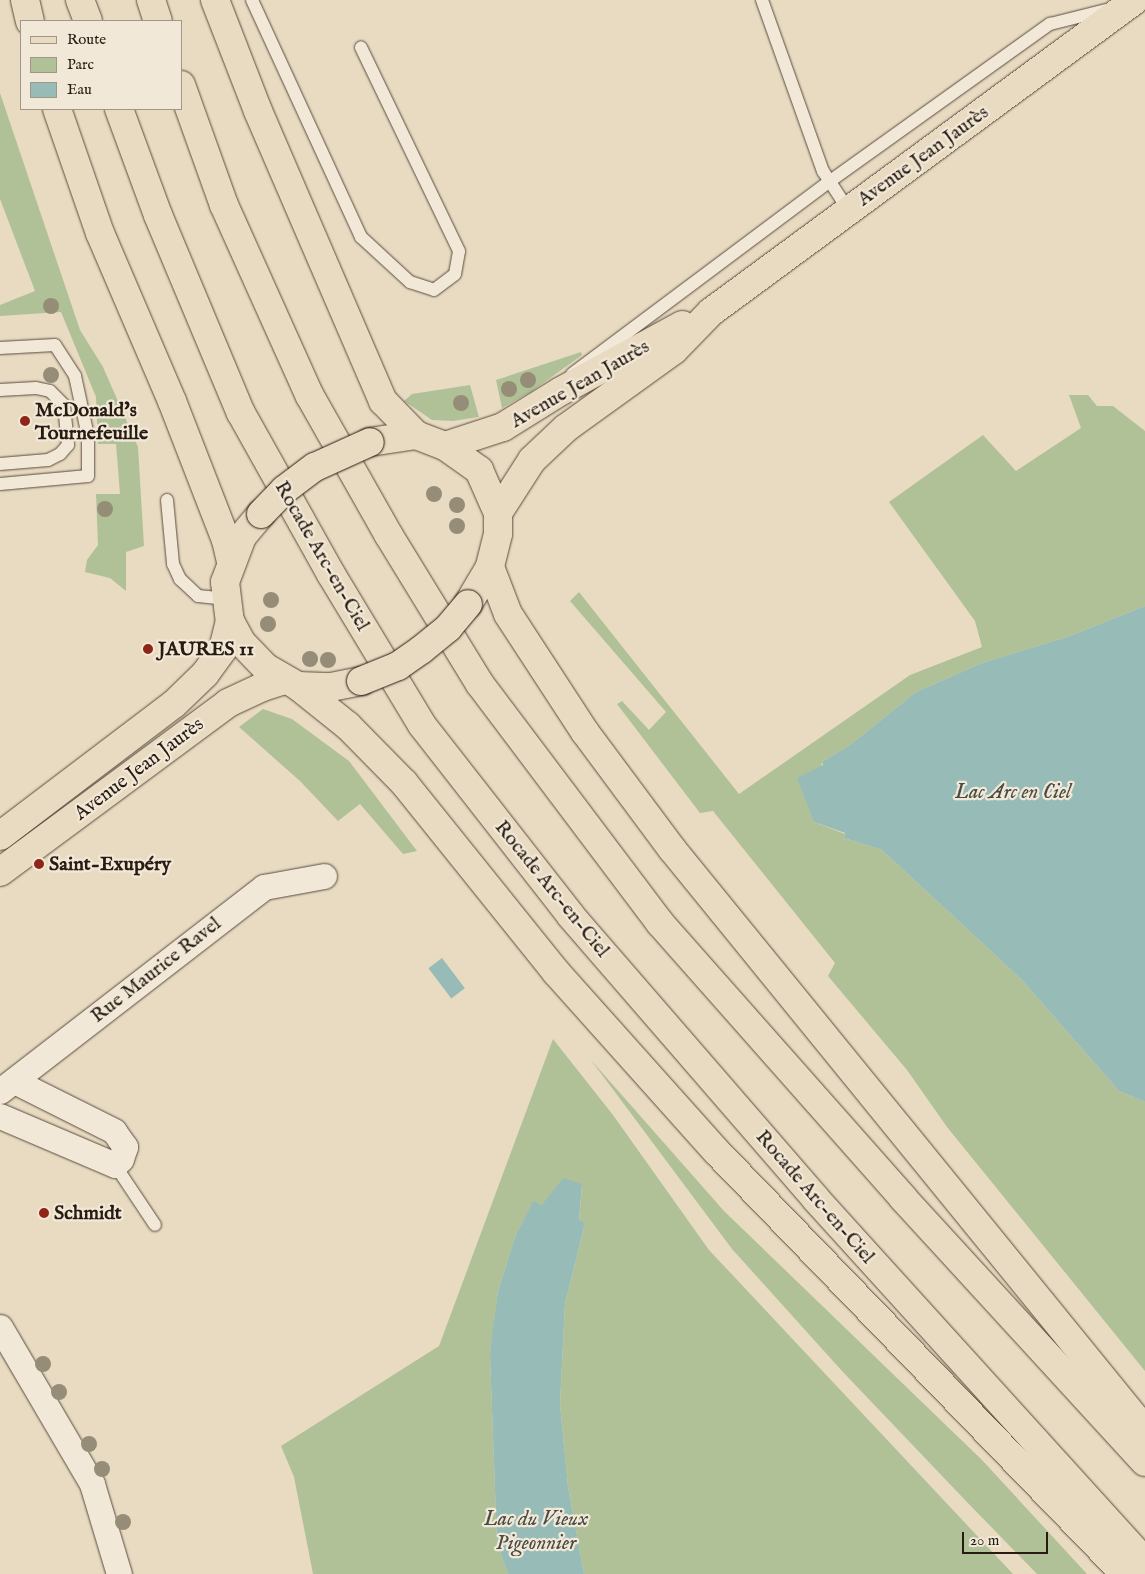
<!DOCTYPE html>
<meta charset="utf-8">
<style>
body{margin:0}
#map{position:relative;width:1145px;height:1574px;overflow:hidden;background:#e9dbc2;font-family:"IM FELL English",serif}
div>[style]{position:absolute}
.green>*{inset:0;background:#b0c198}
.water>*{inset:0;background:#97bbb7;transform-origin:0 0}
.roads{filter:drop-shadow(0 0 1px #584b3e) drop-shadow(0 0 1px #584b3e)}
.lane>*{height:12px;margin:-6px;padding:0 6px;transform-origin:6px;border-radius:6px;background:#f1e8d7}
.street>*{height:25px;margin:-12.5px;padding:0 12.5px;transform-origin:12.5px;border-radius:12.5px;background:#f1e8d7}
.primary>*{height:28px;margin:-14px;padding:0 14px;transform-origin:14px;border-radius:14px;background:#e9dbc2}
.highway>*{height:28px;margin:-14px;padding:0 14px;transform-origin:14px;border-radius:14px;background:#e9dbc2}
.bridges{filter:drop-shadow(0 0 1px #281b12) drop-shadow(0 0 1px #281b12)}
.primary-bridge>*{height:28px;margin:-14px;padding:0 14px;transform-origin:14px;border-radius:14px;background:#e9dbc2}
.trees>*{width:16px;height:16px;margin:-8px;border-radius:50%;background:#958d77}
.dots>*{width:14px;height:14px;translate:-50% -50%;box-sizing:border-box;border:2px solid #f1e8d7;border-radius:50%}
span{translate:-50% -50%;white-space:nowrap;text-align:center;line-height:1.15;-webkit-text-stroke:4.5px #f1e8d7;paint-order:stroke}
.street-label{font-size:20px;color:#281b12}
.poi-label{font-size:20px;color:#281b12;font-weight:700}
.left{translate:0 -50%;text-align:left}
.water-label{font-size:21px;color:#494b44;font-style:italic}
.legend{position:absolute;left:20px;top:20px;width:162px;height:90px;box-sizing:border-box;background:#f1e8d7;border:1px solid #a19688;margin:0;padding:6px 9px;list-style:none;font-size:15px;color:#281b12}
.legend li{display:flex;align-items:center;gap:10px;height:25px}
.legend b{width:25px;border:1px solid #a19688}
.scale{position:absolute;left:962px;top:1532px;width:86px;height:22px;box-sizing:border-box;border:2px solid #281b12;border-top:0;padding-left:6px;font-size:15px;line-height:18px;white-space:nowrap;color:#281b12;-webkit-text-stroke:4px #f1e8d7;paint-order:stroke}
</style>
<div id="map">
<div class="green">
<div style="clip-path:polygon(0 93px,80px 330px,103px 367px,138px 447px,144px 546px,126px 552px,126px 591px,110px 578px,85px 572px,87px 560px,98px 545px,96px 494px,120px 494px,116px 444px,98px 444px,96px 397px,61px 312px,0 316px,0 305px,35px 291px,0 199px)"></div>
<div style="clip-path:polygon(581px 352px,582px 355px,532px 391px,502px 408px,496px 380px)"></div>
<div style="clip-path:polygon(470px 385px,479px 417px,453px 421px,432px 420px,404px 401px,412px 394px)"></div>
<div style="clip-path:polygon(1069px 395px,1088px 395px,1097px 406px,1113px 406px,1145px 431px,1145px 606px,1067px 637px,982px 663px,916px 692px,850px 745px,822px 762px,814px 822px,845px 834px,844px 838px,882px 850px,1022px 980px,1119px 1091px,1145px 1102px,1145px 1371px,947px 1127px,907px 1070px,828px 976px,835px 963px,713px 811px,700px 813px,617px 704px,622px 701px,649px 730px,666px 712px,570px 601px,579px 592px,739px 794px,910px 675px,982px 647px,975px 621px,889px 502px,983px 435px,1016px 471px,1081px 428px)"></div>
<div style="clip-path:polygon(263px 709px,292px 719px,349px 761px,417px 851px,403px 854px,360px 804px,338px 821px,300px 781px,239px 727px)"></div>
<div style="clip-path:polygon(553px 1039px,613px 1115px,709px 1250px,1013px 1574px,584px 1574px,568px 1486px,560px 1404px,565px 1304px,585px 1223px,579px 1221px,582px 1185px,542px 1205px,533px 1202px,515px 1237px,498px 1291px,490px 1355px,497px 1543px,508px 1574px,313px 1574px,294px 1477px,281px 1446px,439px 1346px)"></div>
<div style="clip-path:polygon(591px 1060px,724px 1211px,982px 1460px,1087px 1574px,1037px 1574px,964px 1499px,842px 1371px,732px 1249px)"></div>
</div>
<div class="water">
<div style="clip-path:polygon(1145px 606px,1145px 1102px,1119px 1091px,1022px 980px,882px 850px,844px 838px,845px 833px,814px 822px,797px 778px,823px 765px,822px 762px,850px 745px,916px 692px,982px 663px,1067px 637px)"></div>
<div style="left:442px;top:958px;width:38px;height:17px;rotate:53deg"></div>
<div style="clip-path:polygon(563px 1178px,582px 1184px,579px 1220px,585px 1223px,565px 1304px,560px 1404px,568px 1486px,584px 1574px,508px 1574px,497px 1543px,490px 1355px,492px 1335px,498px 1291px,515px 1237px,533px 1201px,542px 1205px)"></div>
</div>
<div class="roads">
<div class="lane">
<div style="left:252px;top:0;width:261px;rotate:65.3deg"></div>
<div style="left:361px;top:237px;width:67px;rotate:42.6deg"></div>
<div style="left:410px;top:282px;width:25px;rotate:18deg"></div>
<div style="left:434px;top:290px;width:26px;rotate:-37deg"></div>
<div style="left:455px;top:274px;width:23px;rotate:-80deg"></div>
<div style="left:459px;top:251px;width:226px;rotate:-115.7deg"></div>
<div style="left:762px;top:0;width:182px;rotate:70.4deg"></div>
<div style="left:823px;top:171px;width:48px;rotate:57deg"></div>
<div style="left:0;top:348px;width:55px;rotate:-3.1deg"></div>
<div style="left:55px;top:345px;width:37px;rotate:57deg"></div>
<div style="left:75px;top:376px;width:61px;rotate:77.8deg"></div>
<div style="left:88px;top:436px;width:40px;rotate:90deg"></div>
<div style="left:88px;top:476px;width:88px;rotate:174.8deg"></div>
<div style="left:572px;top:374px;width:321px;rotate:-36.8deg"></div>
<div style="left:829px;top:182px;width:272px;rotate:-35.6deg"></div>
<div style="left:1050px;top:24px;width:62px;rotate:-14deg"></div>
<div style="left:0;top:390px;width:36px;rotate:-3deg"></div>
<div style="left:36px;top:388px;width:14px;rotate:12deg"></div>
<div style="left:50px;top:391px;width:20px;rotate:45deg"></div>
<div style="left:64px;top:405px;width:40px;rotate:84.3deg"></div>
<div style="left:68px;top:445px;width:12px;rotate:132deg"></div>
<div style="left:60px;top:454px;width:13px;rotate:153deg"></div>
<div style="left:48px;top:460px;width:48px;rotate:175.2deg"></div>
<div style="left:167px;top:500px;width:64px;rotate:84.6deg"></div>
<div style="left:173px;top:564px;width:17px;rotate:65deg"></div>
<div style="left:180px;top:579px;width:25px;rotate:43deg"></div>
<div style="left:198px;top:596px;width:27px;rotate:6deg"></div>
<div style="left:115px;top:1165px;width:72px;rotate:56.3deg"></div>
</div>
<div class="street">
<div style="left:0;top:1091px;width:334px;rotate:-37.7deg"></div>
<div style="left:264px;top:887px;width:61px;rotate:-10.4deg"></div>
<div style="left:0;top:1116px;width:125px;rotate:23.1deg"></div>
<div style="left:115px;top:1165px;width:8px;rotate:-45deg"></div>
<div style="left:121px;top:1159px;width:13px;rotate:-72deg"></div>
<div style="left:125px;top:1147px;width:19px;rotate:-125deg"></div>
<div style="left:114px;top:1131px;width:112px;rotate:-153.4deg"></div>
<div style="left:0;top:1327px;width:182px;rotate:59.6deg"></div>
<div style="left:92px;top:1484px;width:94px;rotate:73.3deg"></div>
</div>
<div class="primary">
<div style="left:370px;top:442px;width:47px;rotate:-8.7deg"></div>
<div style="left:416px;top:435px;width:31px;rotate:21deg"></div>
<div style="left:445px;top:446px;width:42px;rotate:35.2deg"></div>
<div style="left:479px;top:470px;width:47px;rotate:66.2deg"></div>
<div style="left:498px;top:513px;width:21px;rotate:90deg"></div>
<div style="left:498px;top:534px;width:34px;rotate:104deg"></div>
<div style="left:490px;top:567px;width:43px;rotate:120.7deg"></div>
<div style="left:445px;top:446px;width:61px;rotate:-18.1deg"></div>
<div style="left:503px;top:427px;width:68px;rotate:-31.8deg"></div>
<div style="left:561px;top:391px;width:138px;rotate:-28.6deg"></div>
<div style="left:498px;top:513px;width:63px;rotate:-57.3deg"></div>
<div style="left:532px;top:460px;width:47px;rotate:-43.3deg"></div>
<div style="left:566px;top:428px;width:133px;rotate:-35.8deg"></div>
<div style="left:674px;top:350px;width:53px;rotate:-45.8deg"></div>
<div style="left:711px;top:312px;width:526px;rotate:-36.35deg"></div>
<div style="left:261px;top:514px;width:30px;rotate:130deg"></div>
<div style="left:242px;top:537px;width:48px;rotate:110.7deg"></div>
<div style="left:225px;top:582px;width:39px;rotate:83deg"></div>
<div style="left:230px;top:621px;width:24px;rotate:62deg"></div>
<div style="left:241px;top:642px;width:35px;rotate:46deg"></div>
<div style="left:265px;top:667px;width:38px;rotate:30deg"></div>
<div style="left:298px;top:686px;width:33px;rotate:2deg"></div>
<div style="left:331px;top:687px;width:31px;rotate:-11deg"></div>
<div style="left:0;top:836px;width:218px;rotate:-37.2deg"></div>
<div style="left:174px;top:704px;width:43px;rotate:-44.1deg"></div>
<div style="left:205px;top:674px;width:31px;rotate:-54deg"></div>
<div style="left:223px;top:649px;width:29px;rotate:-76deg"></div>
<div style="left:0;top:872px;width:284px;rotate:-36.5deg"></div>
<div style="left:228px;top:703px;width:38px;rotate:-25deg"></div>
<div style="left:262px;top:687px;width:24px;rotate:-17deg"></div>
</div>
<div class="highway">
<div style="left:25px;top:0;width:22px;rotate:77deg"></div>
<div style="left:80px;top:0;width:22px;rotate:69deg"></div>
<div style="left:151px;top:0;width:22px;rotate:72deg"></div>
<div style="left:215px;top:0;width:119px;rotate:68.8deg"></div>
<div style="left:258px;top:111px;width:316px;rotate:66.7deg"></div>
<div style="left:383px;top:401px;width:47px;rotate:45.9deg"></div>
<div style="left:181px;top:85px;width:127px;rotate:70.3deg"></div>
<div style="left:224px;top:205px;width:209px;rotate:65.8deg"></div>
<div style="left:310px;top:396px;width:159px;rotate:60.5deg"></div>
<div style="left:388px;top:534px;width:176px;rotate:58.5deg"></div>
<div style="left:480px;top:684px;width:299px;rotate:53deg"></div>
<div style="left:660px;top:923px;width:367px;rotate:48.5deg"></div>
<div style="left:903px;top:1198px;width:358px;rotate:47.5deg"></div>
<div style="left:57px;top:109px;width:131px;rotate:70.9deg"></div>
<div style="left:100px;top:233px;width:183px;rotate:66.8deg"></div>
<div style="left:172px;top:401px;width:149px;rotate:68.8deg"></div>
<div style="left:226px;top:540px;width:23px;rotate:77deg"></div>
<div style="left:119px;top:109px;width:113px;rotate:69.8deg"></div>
<div style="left:158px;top:215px;width:215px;rotate:67.3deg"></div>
<div style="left:241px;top:413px;width:184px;rotate:60.8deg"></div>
<div style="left:331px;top:574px;width:176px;rotate:58.9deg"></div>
<div style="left:422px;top:725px;width:242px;rotate:52deg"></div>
<div style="left:571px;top:916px;width:373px;rotate:49.1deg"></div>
<div style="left:815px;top:1198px;width:491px;rotate:47.8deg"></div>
<div style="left:490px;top:567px;width:50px;rotate:69deg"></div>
<div style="left:508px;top:614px;width:141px;rotate:56.9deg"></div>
<div style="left:585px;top:732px;width:146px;rotate:53.4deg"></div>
<div style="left:672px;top:849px;width:734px;rotate:50.86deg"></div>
<div style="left:1135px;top:1418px;width:33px;rotate:72deg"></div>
<div style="left:298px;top:686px;width:64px;rotate:38.7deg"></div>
<div style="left:348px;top:726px;width:80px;rotate:45.5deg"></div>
<div style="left:404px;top:783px;width:243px;rotate:51.2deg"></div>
<div style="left:556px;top:972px;width:241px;rotate:48.2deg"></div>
<div style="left:717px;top:1152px;width:587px;rotate:45.97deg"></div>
</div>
</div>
<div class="bridges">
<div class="primary-bridge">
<div style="left:261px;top:514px;width:33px;rotate:-46deg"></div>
<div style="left:284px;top:490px;width:39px;rotate:-37deg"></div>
<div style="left:315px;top:467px;width:60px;rotate:-24.4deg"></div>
<div style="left:361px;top:681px;width:40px;rotate:-22deg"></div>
<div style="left:398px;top:666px;width:28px;rotate:-35deg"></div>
<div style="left:421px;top:650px;width:35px;rotate:-39deg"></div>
<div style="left:448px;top:628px;width:31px;rotate:-50deg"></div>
</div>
</div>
<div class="trees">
<div style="left:51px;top:306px"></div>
<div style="left:51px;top:375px"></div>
<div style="left:528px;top:380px"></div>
<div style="left:509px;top:389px"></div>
<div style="left:461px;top:403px"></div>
<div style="left:434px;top:494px"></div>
<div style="left:457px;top:505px"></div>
<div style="left:105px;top:509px"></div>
<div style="left:457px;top:526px"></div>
<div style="left:271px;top:600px"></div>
<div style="left:268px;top:624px"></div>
<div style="left:310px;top:659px"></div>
<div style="left:328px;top:660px"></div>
<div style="left:43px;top:1364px"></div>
<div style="left:59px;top:1392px"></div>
<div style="left:89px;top:1444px"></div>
<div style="left:102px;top:1469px"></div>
<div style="left:123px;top:1522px"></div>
</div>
<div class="dots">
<div style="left:25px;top:421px;background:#8f2418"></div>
<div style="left:148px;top:649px;background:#8f2418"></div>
<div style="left:39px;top:864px;background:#8f2418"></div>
<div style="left:44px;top:1213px;background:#8f2418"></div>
</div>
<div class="street-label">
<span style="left:923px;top:156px;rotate:-36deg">Avenue Jean Jaurès</span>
<span style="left:580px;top:384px;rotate:-30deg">Avenue Jean Jaurès</span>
<span style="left:322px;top:556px;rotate:60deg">Rocade Arc-en-Ciel</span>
<span style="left:139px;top:769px;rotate:-37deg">Avenue Jean Jaurès</span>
<span style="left:552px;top:889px;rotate:51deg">Rocade Arc-en-Ciel</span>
<span style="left:156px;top:970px;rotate:-38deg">Rue Maurice Ravel</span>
<span style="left:815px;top:1197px;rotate:49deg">Rocade Arc-en-Ciel</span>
</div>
<div class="poi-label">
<span class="left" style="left:35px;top:422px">McDonald's<br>Tournefeuille</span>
<span class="left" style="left:158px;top:649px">JAURES 11</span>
<span class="left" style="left:49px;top:864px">Saint-Exupéry</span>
<span class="left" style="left:54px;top:1213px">Schmidt</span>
</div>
<div class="water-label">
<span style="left:1013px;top:793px">Lac Arc en Ciel</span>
<span style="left:536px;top:1532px">Lac du Vieux<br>Pigeonnier</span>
</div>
<ul class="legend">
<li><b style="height:6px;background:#e9dbc2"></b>Route</li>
<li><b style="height:14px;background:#b0c198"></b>Parc</li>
<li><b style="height:14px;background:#97bbb7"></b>Eau</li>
</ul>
<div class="scale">20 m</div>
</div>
